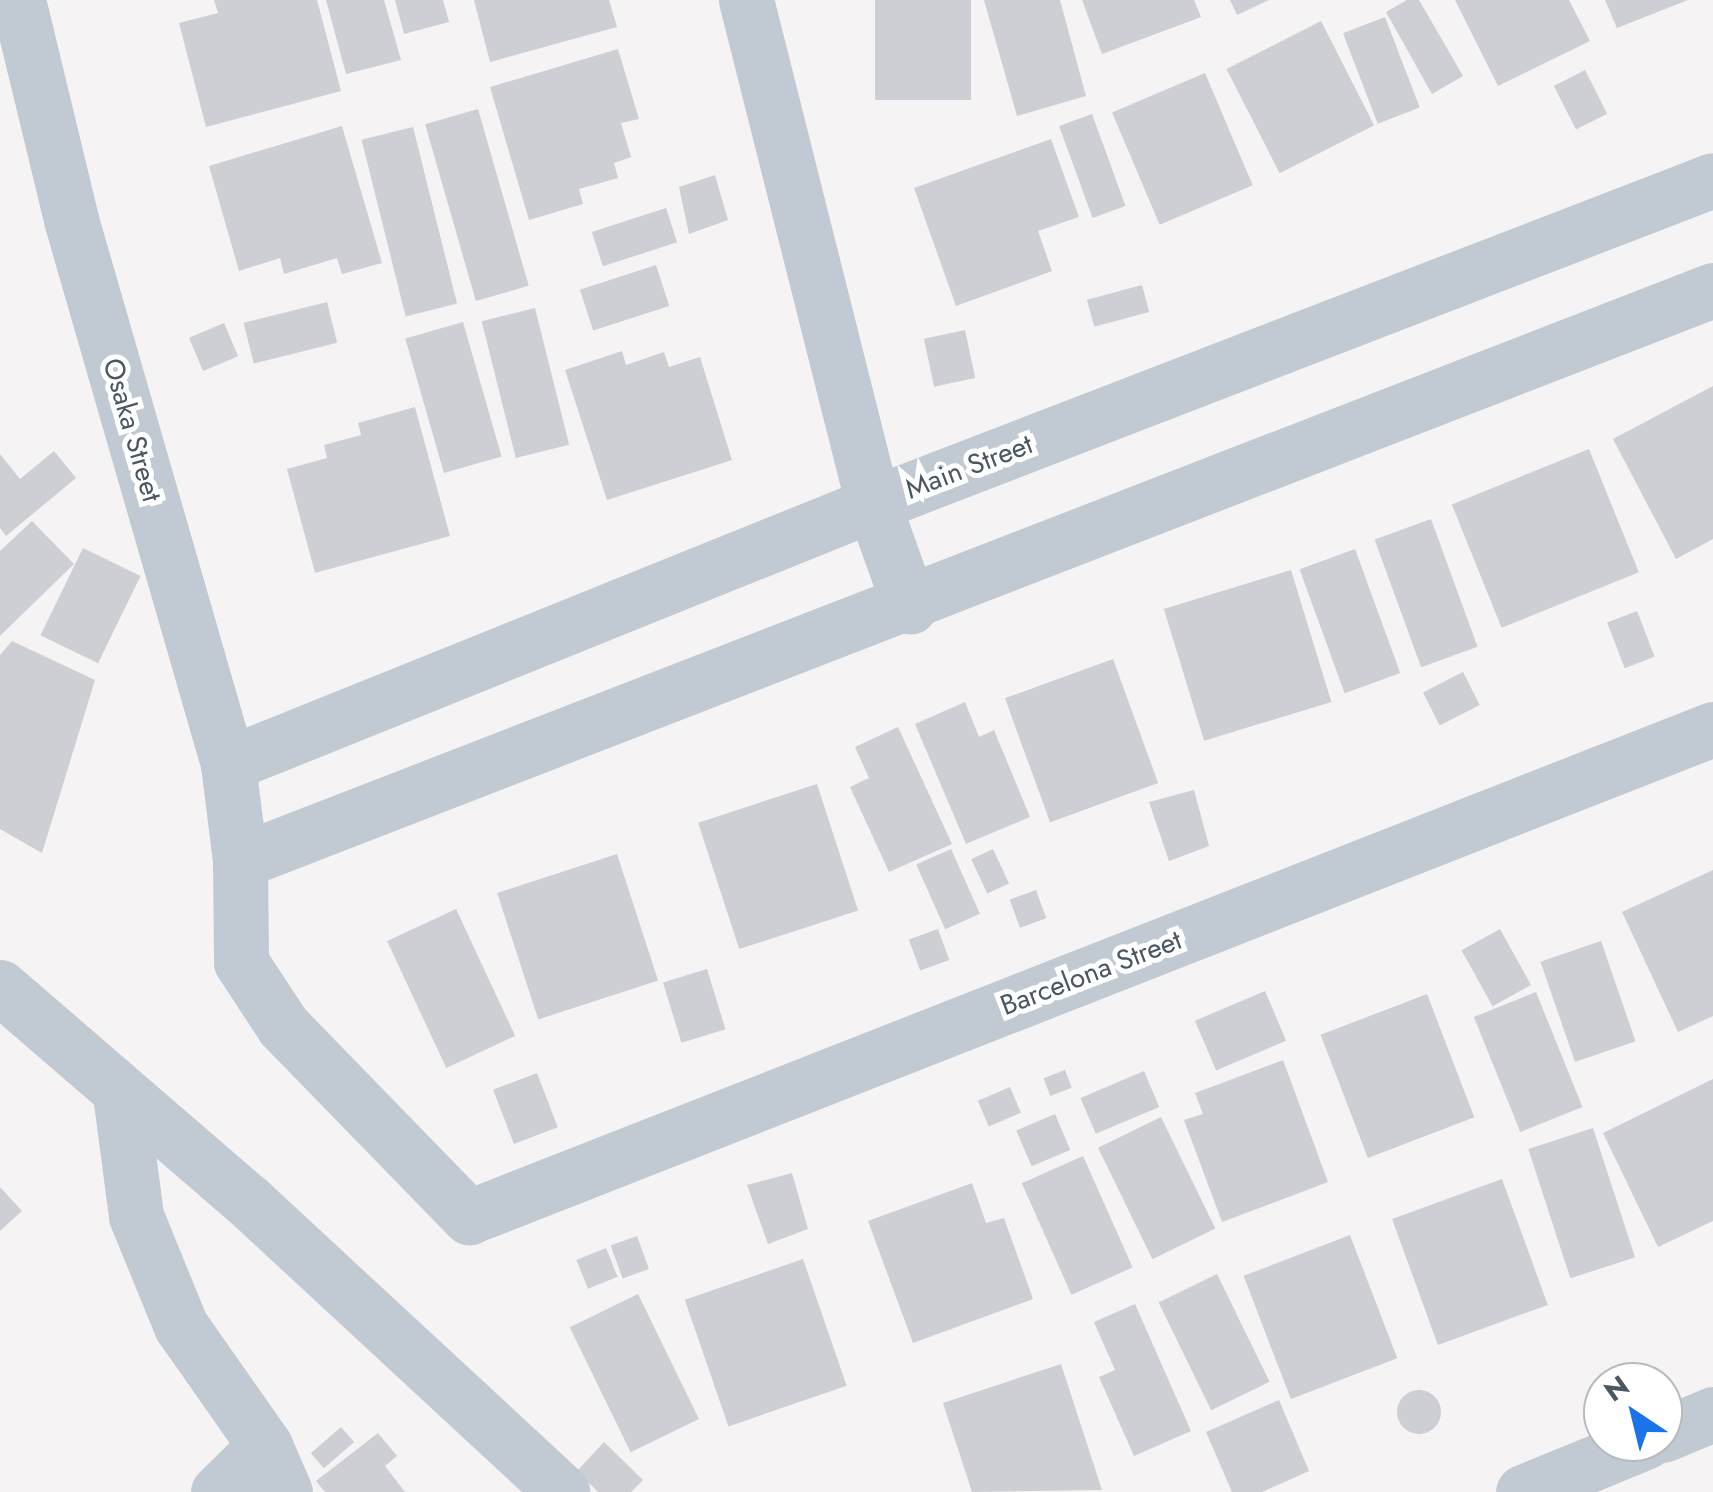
<!DOCTYPE html>
<style>
body{margin:0}
#map{position:relative;width:1713px;height:1492px;overflow:hidden;background:#f5f3f3;font-family:Jost,sans-serif}
div>[style]{position:absolute}
.building>*{inset:0;background:#cdcfd5;transform-origin:0 0}
.round{border-radius:50%}
.minor>*{height:55px;margin:-27.5px;padding:0 27.5px;transform-origin:27.5px;border-radius:27.5px;background:#c1cad2}
span{translate:-50% -50%;white-space:nowrap;text-align:center;line-height:1.15;-webkit-text-stroke:10px #fff;paint-order:stroke}
.street-label{font-size:28px;color:#4a5661}
.north{position:absolute;left:1583px;top:1362px;width:100px;height:100px;box-sizing:border-box;background:#fff;border:2px solid #b7bbc0;border-radius:50%;rotate:325deg;font-size:28px;font-weight:700;line-height:40px;text-align:center;color:#4a5661}
.north::after{content:'';display:block;margin:auto;width:35px;height:45px;background:#1a73e8;clip-path:polygon(50% 0,100% 100%,50% 72%,0 100%)}
</style>
<div id="map">
<div class="building">
<div style="clip-path:polygon(214px 0,317px 0,341px 91px,206px 127px,179px 23px,218px 13px)"></div>
<div style="clip-path:polygon(326px 0,384px 0,401px 60px,346px 74px)"></div>
<div style="clip-path:polygon(395px 0,443px 0,449px 22px,404px 34px)"></div>
<div style="clip-path:polygon(474px 0,609px 0,617px 27px,490px 62px)"></div>
<div style="left:875px;top:0;width:96px;height:100px"></div>
<div style="clip-path:polygon(984px 0,1060px 0,1086px 96px,1017px 116px)"></div>
<div style="clip-path:polygon(1082px 0,1194px 0,1201px 17px,1102px 54px)"></div>
<div style="clip-path:polygon(1230px 0,1269px 0,1237px 15px)"></div>
<div style="clip-path:polygon(1407px 0,1419px 0,1463px 76px,1432px 94px,1386px 12px)"></div>
<div style="clip-path:polygon(1455px 0,1569px 0,1590px 41px,1498px 86px)"></div>
<div style="clip-path:polygon(1605px 0,1688px 0,1617px 28px)"></div>
<div style="left:1385px;top:17px;width:97px;height:45px;rotate:69deg"></div>
<div style="left:1321px;top:21px;width:117px;height:106px;rotate:63deg"></div>
<div style="clip-path:polygon(618px 49px,639px 119px,621px 123px,631px 157px,614px 163px,618px 178px,579px 189px,583px 204px,529px 220px,490px 87px)"></div>
<div style="left:1585px;top:70px;width:49px;height:35px;rotate:63deg"></div>
<div style="left:1205px;top:73px;width:122px;height:101px;rotate:67deg"></div>
<div style="left:478px;top:109px;width:184px;height:55px;rotate:74deg"></div>
<div style="left:1092px;top:114px;width:98px;height:35px;rotate:70deg"></div>
<div style="clip-path:polygon(342px 126px,382px 263px,342px 274px,337px 258px,284px 274px,280px 258px,239px 271px,209px 166px)"></div>
<div style="left:413px;top:127px;width:182px;height:53px;rotate:76deg"></div>
<div style="clip-path:polygon(1051px 139px,1079px 217px,1038px 231px,1052px 271px,956px 306px,914px 188px)"></div>
<div style="clip-path:polygon(715px 175px,728px 220px,689px 234px,679px 187px)"></div>
<div style="left:666px;top:208px;width:36px;height:78px;rotate:72deg"></div>
<div style="left:656px;top:265px;width:43px;height:80px;rotate:72deg"></div>
<div style="left:1142px;top:285px;width:28px;height:57px;rotate:75deg"></div>
<div style="left:327px;top:302px;width:42px;height:86px;rotate:76deg"></div>
<div style="left:535px;top:308px;width:141px;height:55px;rotate:76deg"></div>
<div style="left:463px;top:322px;width:140px;height:60px;rotate:74deg"></div>
<div style="left:224px;top:323px;width:36px;height:38px;rotate:67deg"></div>
<div style="left:965px;top:330px;width:49px;height:42px;rotate:78deg"></div>
<div style="clip-path:polygon(622px 351px,626px 365px,664px 352px,669px 367px,700px 357px,732px 460px,607px 500px,565px 370px)"></div>
<div style="clip-path:polygon(1713px 386px,1713px 539px,1676px 559px,1613px 439px)"></div>
<div style="clip-path:polygon(415px 407px,450px 536px,315px 573px,287px 469px,327px 458px,324px 445px,361px 435px,358px 423px)"></div>
<div style="left:1589px;top:449px;width:133px;height:148px;rotate:68deg"></div>
<div style="clip-path:polygon(54px 451px,76px 478px,6px 536px,0 528px,0 454px,20px 479px)"></div>
<div style="left:1431px;top:519px;width:136px;height:60px;rotate:70deg"></div>
<div style="clip-path:polygon(32px 521px,74px 564px,0 636px,0 551px)"></div>
<div style="left:83px;top:548px;width:64px;height:97px;rotate:26deg"></div>
<div style="left:1355px;top:549px;width:132px;height:59px;rotate:70deg"></div>
<div style="left:1291px;top:570px;width:138px;height:133px;rotate:73deg"></div>
<div style="left:1637px;top:611px;width:49px;height:32px;rotate:69deg"></div>
<div style="clip-path:polygon(12px 641px,95px 680px,42px 853px,0 829px,0 655px)"></div>
<div style="left:1113px;top:659px;width:132px;height:115px;rotate:70deg"></div>
<div style="left:1463px;top:672px;width:37px;height:45px;rotate:63deg"></div>
<div style="clip-path:polygon(965px 702px,979px 737px,994px 730px,1030px 817px,966px 844px,915px 724px)"></div>
<div style="clip-path:polygon(898px 727px,952px 844px,889px 872px,850px 787px,869px 778px,855px 747px)"></div>
<div style="left:817px;top:784px;width:133px;height:125px;rotate:72deg"></div>
<div style="clip-path:polygon(1194px 790px,1209px 846px,1169px 861px,1149px 802px)"></div>
<div style="left:951px;top:849px;width:71px;height:38px;rotate:66deg"></div>
<div style="left:993px;top:849px;width:38px;height:24px;rotate:65deg"></div>
<div style="left:617px;top:854px;width:133px;height:126px;rotate:72deg"></div>
<div style="clip-path:polygon(1713px 870px,1713px 1016px,1678px 1032px,1622px 912px)"></div>
<div style="left:1036px;top:890px;width:30px;height:28px;rotate:70deg"></div>
<div style="left:456px;top:909px;width:140px;height:76px;rotate:65deg"></div>
<div style="left:938px;top:929px;width:33px;height:31px;rotate:70deg"></div>
<div style="left:1500px;top:929px;width:64px;height:44px;rotate:61deg"></div>
<div style="left:1601px;top:941px;width:106px;height:64px;rotate:71deg"></div>
<div style="left:707px;top:969px;width:63px;height:46px;rotate:73deg"></div>
<div style="left:1265px;top:991px;width:54px;height:76px;rotate:67deg"></div>
<div style="left:1536px;top:992px;width:124px;height:67px;rotate:68deg"></div>
<div style="left:1427px;top:994px;width:132px;height:114px;rotate:69deg"></div>
<div style="clip-path:polygon(1283px 1060px,1328px 1182px,1222px 1222px,1184px 1120px,1203px 1114px,1195px 1093px)"></div>
<div style="left:1065px;top:1070px;width:19px;height:23px;rotate:69deg"></div>
<div style="left:1144px;top:1071px;width:39px;height:69px;rotate:67deg"></div>
<div style="left:537px;top:1073px;width:58px;height:47px;rotate:69deg"></div>
<div style="clip-path:polygon(1713px 1079px,1713px 1221px,1658px 1247px,1603px 1133px)"></div>
<div style="left:1010px;top:1087px;width:28px;height:35px;rotate:67deg"></div>
<div style="left:1055px;top:1114px;width:39px;height:42px;rotate:67deg"></div>
<div style="left:1161px;top:1117px;width:124px;height:70px;rotate:64deg"></div>
<div style="left:1593px;top:1128px;width:136px;height:68px;rotate:72deg"></div>
<div style="left:1083px;top:1156px;width:122px;height:67px;rotate:66deg"></div>
<div style="clip-path:polygon(792px 1173px,808px 1229px,768px 1244px,747px 1185px)"></div>
<div style="left:1502px;top:1179px;width:134px;height:117px;rotate:70deg"></div>
<div style="clip-path:polygon(972px 1183px,986px 1223px,1004px 1218px,1033px 1299px,913px 1343px,868px 1221px)"></div>
<div style="clip-path:polygon(0 1187px,22px 1211px,0 1231px)"></div>
<div style="left:1350px;top:1235px;width:132px;height:114px;rotate:69deg"></div>
<div style="left:637px;top:1236px;width:35px;height:28px;rotate:70deg"></div>
<div style="left:606px;top:1248px;width:31px;height:32px;rotate:68deg"></div>
<div style="left:803px;top:1259px;width:134px;height:125px;rotate:71deg"></div>
<div style="left:1217px;top:1274px;width:120px;height:65px;rotate:64deg"></div>
<div style="left:638px;top:1294px;width:139px;height:76px;rotate:64deg"></div>
<div style="clip-path:polygon(1135px 1304px,1191px 1431px,1134px 1456px,1099px 1377px,1115px 1370px,1094px 1322px)"></div>
<div style="clip-path:polygon(1061px 1364px,1102px 1490px,972px 1492px,943px 1403px)"></div>
<div class="round" style="left:1397px;top:1390px;width:44px;height:44px"></div>
<div style="clip-path:polygon(1279px 1400px,1309px 1471px,1262px 1492px,1232px 1492px,1206px 1432px)"></div>
<div style="left:341px;top:1427px;width:20px;height:40px;rotate:49deg"></div>
<div style="clip-path:polygon(378px 1433px,397px 1456px,385px 1466px,405px 1492px,325px 1492px,316px 1481px)"></div>
<div style="clip-path:polygon(604px 1442px,643px 1480px,631px 1492px,598px 1492px,577px 1471px)"></div>
</div>
<div class="minor">
<div style="left:18px;top:0;width:229px;rotate:76.4deg"></div>
<div style="left:72px;top:223px;width:563px;rotate:73.91deg"></div>
<div style="left:228px;top:764px;width:98px;rotate:82.9deg"></div>
<div style="left:240px;top:861px;width:101px;rotate:89.4deg"></div>
<div style="left:241px;top:962px;width:77px;rotate:56.7deg"></div>
<div style="left:283px;top:1026px;width:267px;rotate:45.8deg"></div>
<div style="left:469px;top:1217px;width:1336px;rotate:-21.42deg"></div>
<div style="left:746px;top:0;width:520px;rotate:75.86deg"></div>
<div style="left:873px;top:504px;width:109px;rotate:70.2deg"></div>
<div style="left:228px;top:764px;width:695px;rotate:-21.95deg"></div>
<div style="left:873px;top:504px;width:900px;rotate:-21.09deg"></div>
<div style="left:240px;top:861px;width:1580px;rotate:-21.19deg"></div>
<div style="left:0;top:987px;width:326px;rotate:40.8deg"></div>
<div style="left:247px;top:1200px;width:430px;rotate:42.8deg"></div>
<div style="left:120px;top:1094px;width:123px;rotate:82.5deg"></div>
<div style="left:136px;top:1216px;width:119px;rotate:67.8deg"></div>
<div style="left:181px;top:1326px;width:146px;rotate:55deg"></div>
<div style="left:265px;top:1446px;width:66px;rotate:135.6deg"></div>
<div style="left:1663px;top:1435px;width:54px;rotate:-22.8deg"></div>
<div style="left:265px;top:1446px;width:50px;rotate:66.5deg"></div>
<div style="left:1523px;top:1492px;width:132px;rotate:-22.3deg"></div>
</div>
<div class="street-label">
<span style="left:132px;top:430px;rotate:74deg">Osaka Street</span>
<span style="left:969px;top:467px;rotate:-21deg">Main Street</span>
<span style="left:1091px;top:973px;rotate:-21deg">Barcelona Street</span>
</div>
<div class="north">N</div>
</div>
